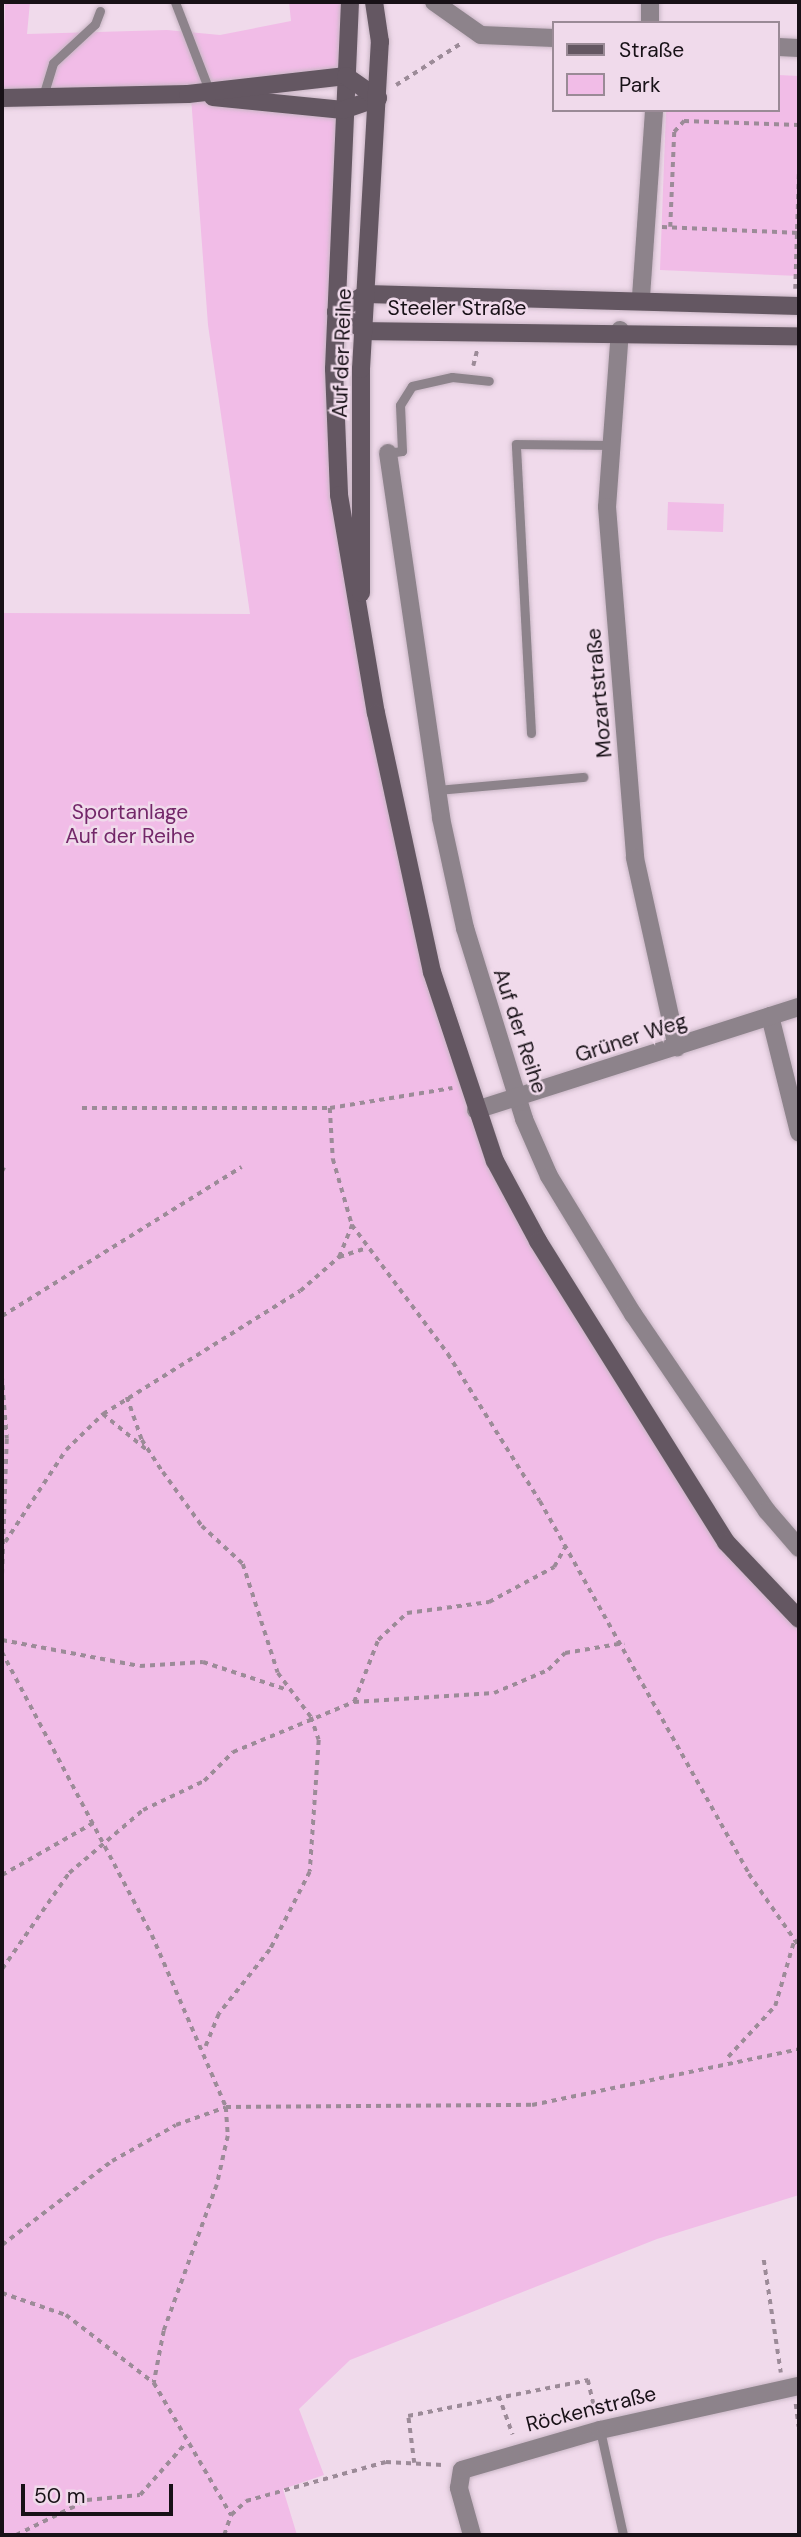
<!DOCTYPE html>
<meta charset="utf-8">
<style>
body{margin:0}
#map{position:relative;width:801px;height:2537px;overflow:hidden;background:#f0daeb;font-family:"DM Sans",sans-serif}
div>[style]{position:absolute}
.green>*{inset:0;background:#f1bce7;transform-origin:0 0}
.path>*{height:3.5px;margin-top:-1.75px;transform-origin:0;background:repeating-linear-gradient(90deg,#9c8b98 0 5px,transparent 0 10px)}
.roads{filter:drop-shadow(0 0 2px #c9b6c5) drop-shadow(0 0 2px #c9b6c5)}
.lane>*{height:9px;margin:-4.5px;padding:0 4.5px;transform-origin:4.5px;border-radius:4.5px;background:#8d838b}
.street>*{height:18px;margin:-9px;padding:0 9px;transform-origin:9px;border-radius:9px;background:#8d838b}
.secondary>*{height:18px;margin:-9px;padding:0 9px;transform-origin:9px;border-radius:9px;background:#645762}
span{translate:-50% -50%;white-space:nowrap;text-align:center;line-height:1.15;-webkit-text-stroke:5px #f0daeb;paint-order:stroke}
.street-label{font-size:21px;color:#181117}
.park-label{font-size:21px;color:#732769}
.frame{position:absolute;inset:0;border:4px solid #181117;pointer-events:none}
.legend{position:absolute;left:552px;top:21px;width:228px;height:91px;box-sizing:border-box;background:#f0daeb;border:2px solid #9a8a96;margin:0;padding:9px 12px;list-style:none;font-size:21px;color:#181117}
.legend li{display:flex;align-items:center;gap:14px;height:35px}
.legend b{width:35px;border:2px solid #9a8a96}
.scale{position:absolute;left:21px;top:2484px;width:152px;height:32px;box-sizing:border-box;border:4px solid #181117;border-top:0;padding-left:9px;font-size:21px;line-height:24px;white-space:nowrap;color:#181117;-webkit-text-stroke:5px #f0daeb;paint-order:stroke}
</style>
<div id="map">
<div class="green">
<div style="clip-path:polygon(5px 2px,30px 2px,27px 34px,167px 30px,220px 35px,291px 21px,289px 2px,345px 2px,343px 72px,212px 85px,2px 93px)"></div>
<div style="clip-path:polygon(778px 75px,799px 76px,799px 276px,660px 270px,666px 110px,778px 110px)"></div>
<div style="clip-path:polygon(191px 97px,340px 113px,332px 370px,373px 717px,489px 1161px,676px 1471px,799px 1624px,799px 2195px,657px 2239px,350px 2360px,299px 2409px,324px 2475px,283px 2489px,297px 2535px,2px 2535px,2px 613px,250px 614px,208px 325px)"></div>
<div style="left:668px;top:502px;width:56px;height:28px;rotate:2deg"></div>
</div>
<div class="path">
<div style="left:396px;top:85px;width:76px;rotate:-32.6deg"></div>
<div style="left:662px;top:227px;width:137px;rotate:2.5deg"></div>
<div style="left:670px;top:227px;width:95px;rotate:-87.6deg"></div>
<div style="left:674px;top:132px;width:15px;rotate:-48deg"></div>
<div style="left:684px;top:121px;width:115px;rotate:2deg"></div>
<div style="left:795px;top:289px;width:124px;rotate:-88.2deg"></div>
<div style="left:473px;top:366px;width:16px;rotate:-76deg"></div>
<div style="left:82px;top:1108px;width:248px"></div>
<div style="left:330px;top:1108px;width:124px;rotate:-9.3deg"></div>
<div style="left:330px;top:1108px;width:51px;rotate:86.6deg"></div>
<div style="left:333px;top:1159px;width:69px;rotate:73.9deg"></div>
<div style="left:352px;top:1225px;width:161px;rotate:53.3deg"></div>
<div style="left:448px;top:1354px;width:173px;rotate:58deg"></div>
<div style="left:540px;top:1501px;width:428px;rotate:60.7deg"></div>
<div style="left:749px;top:1874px;width:88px;rotate:55.2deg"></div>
<div style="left:2px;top:1171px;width:4px;rotate:-63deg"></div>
<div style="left:339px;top:1257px;width:35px;rotate:-68deg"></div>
<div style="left:2px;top:1316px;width:282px;rotate:-31.9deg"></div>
<div style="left:2px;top:1375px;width:64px;rotate:85.5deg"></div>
<div style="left:7px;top:1439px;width:143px;rotate:92deg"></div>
<div style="left:127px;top:1397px;width:46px;rotate:70.8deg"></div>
<div style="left:142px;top:1440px;width:38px;rotate:57deg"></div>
<div style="left:163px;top:1472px;width:67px;rotate:54.2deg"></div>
<div style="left:202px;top:1526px;width:56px;rotate:42.8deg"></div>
<div style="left:243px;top:1564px;width:114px;rotate:72.2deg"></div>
<div style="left:278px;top:1673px;width:55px;rotate:53.1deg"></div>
<div style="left:311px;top:1717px;width:24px;rotate:71deg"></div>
<div style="left:319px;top:1740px;width:132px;rotate:93.9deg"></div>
<div style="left:310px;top:1872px;width:88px;rotate:117.1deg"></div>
<div style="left:270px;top:1950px;width:82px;rotate:128.6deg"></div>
<div style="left:219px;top:2014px;width:35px;rotate:112deg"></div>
<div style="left:103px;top:1414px;width:57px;rotate:39.3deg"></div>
<div style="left:5px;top:1542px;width:110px;rotate:-56.5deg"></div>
<div style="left:66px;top:1450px;width:52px;rotate:-44.2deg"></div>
<div style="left:103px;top:1414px;width:232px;rotate:-32deg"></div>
<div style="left:300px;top:1291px;width:52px;rotate:-41.1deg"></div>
<div style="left:339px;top:1257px;width:29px;rotate:-18deg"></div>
<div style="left:2px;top:1640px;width:140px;rotate:10.7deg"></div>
<div style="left:140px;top:1666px;width:63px;rotate:-3.6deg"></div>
<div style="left:203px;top:1662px;width:89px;rotate:18.2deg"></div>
<div style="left:2px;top:1652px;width:320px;rotate:62.1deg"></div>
<div style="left:152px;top:1935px;width:187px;rotate:66.7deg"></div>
<div style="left:226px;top:2107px;width:29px;rotate:86deg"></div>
<div style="left:228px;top:2136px;width:50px;rotate:102.7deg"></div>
<div style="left:217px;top:2185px;width:155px;rotate:110deg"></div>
<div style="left:164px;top:2331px;width:53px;rotate:100.9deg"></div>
<div style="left:154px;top:2383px;width:153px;rotate:59.7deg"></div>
<div style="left:354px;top:1702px;width:66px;rotate:-68.8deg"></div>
<div style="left:378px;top:1640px;width:40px;rotate:-43deg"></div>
<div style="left:407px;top:1613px;width:83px;rotate:-7.6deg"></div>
<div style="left:489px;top:1602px;width:74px;rotate:-28.3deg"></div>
<div style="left:554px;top:1567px;width:26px;rotate:-61deg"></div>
<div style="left:2px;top:1875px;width:105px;rotate:-29.7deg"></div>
<div style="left:2px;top:1969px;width:117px;rotate:-55.1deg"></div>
<div style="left:69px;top:1873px;width:97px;rotate:-40.4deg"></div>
<div style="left:143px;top:1810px;width:68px;rotate:-25.4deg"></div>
<div style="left:204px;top:1781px;width:41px;rotate:-45deg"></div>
<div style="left:233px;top:1752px;width:131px;rotate:-22.5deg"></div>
<div style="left:354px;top:1702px;width:140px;rotate:-3.7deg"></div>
<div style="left:494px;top:1693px;width:59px;rotate:-23.1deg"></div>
<div style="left:548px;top:1670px;width:24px;rotate:-45deg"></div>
<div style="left:565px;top:1653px;width:60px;rotate:-9.6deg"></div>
<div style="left:728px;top:2057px;width:69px;rotate:-47.3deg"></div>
<div style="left:775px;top:2006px;width:68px;rotate:-73.7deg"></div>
<div style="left:2px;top:2245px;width:138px;rotate:-37.4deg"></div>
<div style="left:112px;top:2161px;width:73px;rotate:-29.4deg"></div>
<div style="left:176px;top:2125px;width:53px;rotate:-19.8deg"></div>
<div style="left:226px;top:2107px;width:306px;rotate:-0.4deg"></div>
<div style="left:532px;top:2105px;width:273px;rotate:-11.8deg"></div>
<div style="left:764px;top:2260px;width:114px;rotate:81.4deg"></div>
<div style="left:2px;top:2293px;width:68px;rotate:19deg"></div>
<div style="left:66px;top:2315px;width:111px;rotate:37.7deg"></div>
<div style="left:499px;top:2396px;width:41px;rotate:70.3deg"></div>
<div style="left:796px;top:2404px;width:23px;rotate:83deg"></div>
<div style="left:414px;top:2463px;width:47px;rotate:-97.3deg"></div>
<div style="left:408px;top:2416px;width:184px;rotate:-11.3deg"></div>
<div style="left:588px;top:2380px;width:35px;rotate:77deg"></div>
<div style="left:16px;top:2535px;width:79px;rotate:-26.2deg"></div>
<div style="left:87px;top:2500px;width:53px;rotate:-5.4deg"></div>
<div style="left:140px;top:2495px;width:68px;rotate:-48.6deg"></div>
<div style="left:224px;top:2535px;width:21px;rotate:-71deg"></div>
<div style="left:231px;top:2515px;width:21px;rotate:-43deg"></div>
<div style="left:246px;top:2501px;width:145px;rotate:-15.6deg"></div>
<div style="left:386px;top:2462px;width:57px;rotate:3deg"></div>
</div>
<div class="roads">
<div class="lane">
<div style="left:175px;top:2px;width:94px;rotate:68.9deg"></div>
<div style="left:43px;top:96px;width:34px;rotate:-73deg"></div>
<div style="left:53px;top:63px;width:57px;rotate:-42.9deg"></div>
<div style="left:95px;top:24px;width:14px;rotate:-69deg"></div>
<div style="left:388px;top:453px;width:14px;rotate:-8deg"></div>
<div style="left:402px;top:451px;width:46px;rotate:-92.5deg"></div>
<div style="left:400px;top:405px;width:22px;rotate:-58deg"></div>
<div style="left:412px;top:386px;width:41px;rotate:-12.7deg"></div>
<div style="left:452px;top:377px;width:37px;rotate:6deg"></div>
<div style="left:531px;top:733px;width:289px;rotate:-93deg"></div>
<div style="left:516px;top:444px;width:95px;rotate:0.6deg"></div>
<div style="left:436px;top:790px;width:148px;rotate:-5.1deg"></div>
<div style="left:600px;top:2430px;width:107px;rotate:77.6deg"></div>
</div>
<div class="street">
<div style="left:434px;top:2px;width:57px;rotate:35.1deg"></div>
<div style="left:481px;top:35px;width:73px;rotate:2.4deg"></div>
<div style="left:650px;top:23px;width:21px;rotate:-90deg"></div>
<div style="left:778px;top:47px;width:21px;rotate:3deg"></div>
<div style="left:641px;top:297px;width:187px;rotate:-86deg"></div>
<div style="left:620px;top:330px;width:177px;rotate:94.2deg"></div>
<div style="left:607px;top:507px;width:352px;rotate:85.4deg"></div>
<div style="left:635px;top:858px;width:194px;rotate:77.5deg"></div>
<div style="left:388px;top:453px;width:369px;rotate:81.7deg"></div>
<div style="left:441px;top:818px;width:113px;rotate:77.7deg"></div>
<div style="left:465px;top:928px;width:200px;rotate:72.8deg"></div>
<div style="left:524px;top:1119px;width:62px;rotate:66.3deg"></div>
<div style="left:549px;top:1176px;width:162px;rotate:58.7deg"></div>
<div style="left:633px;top:1314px;width:238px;rotate:55.8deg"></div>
<div style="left:767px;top:1511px;width:49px;rotate:49.1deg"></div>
<div style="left:770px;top:1016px;width:120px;rotate:76deg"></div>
<div style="left:476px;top:1110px;width:339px;rotate:-17.7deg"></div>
<div style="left:472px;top:2535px;width:49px;rotate:-105.5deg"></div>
<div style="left:459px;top:2488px;width:18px;rotate:-81deg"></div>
<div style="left:462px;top:2470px;width:144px;rotate:-16.2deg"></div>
<div style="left:600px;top:2430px;width:204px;rotate:-12.5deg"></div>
</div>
<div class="secondary">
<div style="left:350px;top:2px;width:367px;rotate:92.5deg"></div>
<div style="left:334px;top:369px;width:126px;rotate:87.7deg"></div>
<div style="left:339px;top:495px;width:221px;rotate:80.4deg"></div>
<div style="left:376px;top:713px;width:265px;rotate:77.8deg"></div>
<div style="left:432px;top:972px;width:199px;rotate:71.6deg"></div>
<div style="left:495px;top:1161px;width:91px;rotate:61.7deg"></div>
<div style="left:538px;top:1241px;width:355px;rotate:58deg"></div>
<div style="left:726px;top:1542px;width:106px;rotate:46.5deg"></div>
<div style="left:213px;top:97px;width:131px;rotate:5.7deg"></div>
<div style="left:343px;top:110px;width:37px;rotate:-19deg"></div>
<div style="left:2px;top:98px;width:186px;rotate:-1.2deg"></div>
<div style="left:188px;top:94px;width:159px;rotate:-6.5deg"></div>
<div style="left:346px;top:76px;width:39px;rotate:35deg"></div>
<div style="left:336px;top:312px;width:35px;rotate:33deg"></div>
<div style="left:365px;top:331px;width:434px;rotate:0.7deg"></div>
<div style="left:336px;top:312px;width:35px;rotate:-31deg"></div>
<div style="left:366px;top:294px;width:433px;rotate:1.6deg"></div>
<div style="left:361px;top:593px;width:224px;rotate:-90deg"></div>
<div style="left:361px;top:369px;width:328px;rotate:-86.7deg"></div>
<div style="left:380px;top:42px;width:40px;rotate:-98.5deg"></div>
</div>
</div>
<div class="street-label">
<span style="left:457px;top:308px">Steeler Straße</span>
<span style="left:342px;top:353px;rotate:-88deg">Auf der Reihe</span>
<span style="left:599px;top:693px;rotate:-95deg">Mozartstraße</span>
<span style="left:520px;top:1031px;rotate:72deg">Auf der Reihe</span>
<span style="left:631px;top:1038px;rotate:-18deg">Grüner Weg</span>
<span style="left:591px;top:2409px;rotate:-14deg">Röckenstraße</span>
</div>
<div class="park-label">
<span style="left:130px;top:824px">Sportanlage<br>Auf der Reihe</span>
</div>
<div class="frame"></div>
<ul class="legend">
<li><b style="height:9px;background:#645762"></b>Straße</li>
<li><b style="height:19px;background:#f1bce7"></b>Park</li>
</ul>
<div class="scale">50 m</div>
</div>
